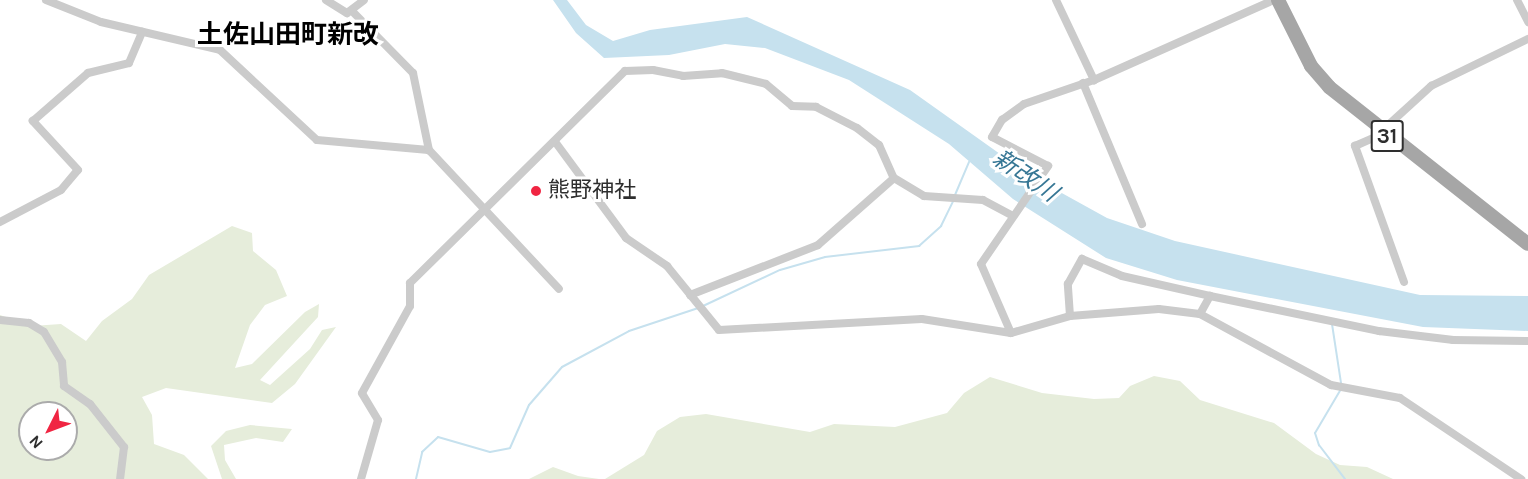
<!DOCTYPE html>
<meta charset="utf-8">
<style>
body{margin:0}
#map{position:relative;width:1528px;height:479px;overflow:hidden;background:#fff;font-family:Karla,"Noto Sans JP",sans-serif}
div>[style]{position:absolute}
.green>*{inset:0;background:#e6eddb}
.water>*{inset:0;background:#c6e1ee}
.stream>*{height:2px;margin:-1px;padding:0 1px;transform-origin:1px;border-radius:1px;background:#c6e1ee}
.street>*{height:8px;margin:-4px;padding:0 4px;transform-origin:4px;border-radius:4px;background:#cbcbcb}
.primary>*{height:14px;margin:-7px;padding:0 7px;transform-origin:7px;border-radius:7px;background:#a6a6a6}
.dots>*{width:16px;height:16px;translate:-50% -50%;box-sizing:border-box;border:3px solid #fff;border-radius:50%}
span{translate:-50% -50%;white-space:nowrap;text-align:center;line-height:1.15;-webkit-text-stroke:6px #fff;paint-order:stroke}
.shield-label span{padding:2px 4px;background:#fff;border:2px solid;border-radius:4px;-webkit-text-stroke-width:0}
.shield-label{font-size:21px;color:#2e2e2e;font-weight:700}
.poi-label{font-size:22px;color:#2e2e2e}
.left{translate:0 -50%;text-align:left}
.water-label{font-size:24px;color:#377795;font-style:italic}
.quarter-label{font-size:26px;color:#000;font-weight:700}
.north{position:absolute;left:18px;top:401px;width:60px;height:60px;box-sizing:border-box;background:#fff;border:2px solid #ababab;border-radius:50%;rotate:228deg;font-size:16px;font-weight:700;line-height:24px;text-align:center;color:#2e2e2e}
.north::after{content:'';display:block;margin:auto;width:21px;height:27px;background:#f02542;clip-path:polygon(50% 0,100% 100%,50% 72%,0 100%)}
</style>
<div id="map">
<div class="green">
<div style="clip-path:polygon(evenodd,232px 226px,252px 233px,253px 251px,276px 270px,287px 296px,265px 305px,250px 325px,235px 368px,252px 364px,305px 312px,319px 304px,318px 317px,260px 380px,270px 385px,310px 349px,322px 330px,336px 327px,295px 384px,272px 403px,166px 388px,142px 397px,152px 415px,154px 444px,184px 455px,208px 479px,0 479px,0 315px,32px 326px,61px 324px,86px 341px,102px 321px,132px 299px,149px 275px,232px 226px,30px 413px,66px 413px,66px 449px,30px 449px,30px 413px)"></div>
<div style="clip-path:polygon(1154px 376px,1180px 381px,1200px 400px,1274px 423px,1316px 454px,1340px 465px,1367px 467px,1393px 479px,605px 479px,644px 455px,657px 431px,680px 417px,706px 414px,810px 432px,834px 424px,895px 427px,947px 413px,964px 393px,990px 377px,1042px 393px,1094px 399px,1119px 398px,1130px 386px)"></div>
<div style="clip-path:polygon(250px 425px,292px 429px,283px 442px,256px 438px,224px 445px,225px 460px,236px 479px,222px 479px,211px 446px,226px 431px)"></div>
<div style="clip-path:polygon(553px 467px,578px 476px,599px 479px,529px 479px)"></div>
</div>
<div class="water">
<div style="clip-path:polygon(553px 0,567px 0,586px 25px,613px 41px,650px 30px,747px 17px,910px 90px,1031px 176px,1107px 218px,1175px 241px,1420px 295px,1528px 296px,1528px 331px,1423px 327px,1177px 280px,1106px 258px,1013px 199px,949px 144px,849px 80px,765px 48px,725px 44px,669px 55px,604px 58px,576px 33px)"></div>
</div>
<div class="stream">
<div style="left:955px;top:195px;width:36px;rotate:-67deg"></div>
<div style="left:703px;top:306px;width:85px;rotate:-25.1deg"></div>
<div style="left:780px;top:270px;width:47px;rotate:-16.1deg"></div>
<div style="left:825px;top:257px;width:95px;rotate:-6.7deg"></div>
<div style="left:919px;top:246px;width:30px;rotate:-42deg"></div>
<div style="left:941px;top:226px;width:28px;rotate:-64deg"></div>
<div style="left:1332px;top:324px;width:60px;rotate:81.3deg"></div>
<div style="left:1341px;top:389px;width:51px;rotate:120.6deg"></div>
<div style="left:1315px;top:433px;width:13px;rotate:72deg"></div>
<div style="left:1319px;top:445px;width:43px;rotate:52.6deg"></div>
<div style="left:416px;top:479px;width:28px;rotate:-77deg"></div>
<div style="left:422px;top:452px;width:22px;rotate:-43deg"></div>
<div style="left:438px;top:437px;width:54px;rotate:16.1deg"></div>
<div style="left:490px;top:452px;width:20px;rotate:-11deg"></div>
<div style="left:510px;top:448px;width:47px;rotate:-66.2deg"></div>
<div style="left:529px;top:405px;width:50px;rotate:-49deg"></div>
<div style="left:562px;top:367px;width:76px;rotate:-28.2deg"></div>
<div style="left:629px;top:331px;width:73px;rotate:-18.4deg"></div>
</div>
<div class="street">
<div style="left:46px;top:0;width:59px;rotate:21.8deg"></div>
<div style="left:101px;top:22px;width:122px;rotate:13.2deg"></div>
<div style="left:220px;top:50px;width:132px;rotate:42.9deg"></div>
<div style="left:317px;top:140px;width:112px;rotate:5.1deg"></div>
<div style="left:326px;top:0;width:25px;rotate:32deg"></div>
<div style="left:347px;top:13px;width:21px;rotate:-37deg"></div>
<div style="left:1056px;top:0;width:89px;rotate:64.6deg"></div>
<div style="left:1517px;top:0;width:25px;rotate:63deg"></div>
<div style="left:352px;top:11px;width:87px;rotate:45.5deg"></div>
<div style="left:413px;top:73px;width:79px;rotate:78.3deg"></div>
<div style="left:429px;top:150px;width:190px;rotate:46.9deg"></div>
<div style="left:1083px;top:83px;width:153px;rotate:67.3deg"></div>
<div style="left:556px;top:143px;width:118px;rotate:53.6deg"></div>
<div style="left:626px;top:238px;width:50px;rotate:34.3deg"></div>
<div style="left:667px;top:266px;width:82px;rotate:50.9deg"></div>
<div style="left:719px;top:330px;width:203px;rotate:-3.1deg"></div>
<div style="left:922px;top:319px;width:90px;rotate:8.9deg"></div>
<div style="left:1011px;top:333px;width:61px;rotate:-16.1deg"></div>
<div style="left:1070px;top:316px;width:89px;rotate:-4.5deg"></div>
<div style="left:1159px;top:309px;width:41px;rotate:7deg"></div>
<div style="left:1200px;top:314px;width:149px;rotate:28.5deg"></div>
<div style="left:1331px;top:385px;width:70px;rotate:10.7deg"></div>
<div style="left:1400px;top:398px;width:146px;rotate:33.8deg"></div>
<div style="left:0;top:222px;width:69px;rotate:-27.7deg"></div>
<div style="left:61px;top:190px;width:26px;rotate:-50deg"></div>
<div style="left:78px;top:170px;width:67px;rotate:-132.6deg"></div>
<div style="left:33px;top:121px;width:73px;rotate:-41.1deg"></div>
<div style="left:88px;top:73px;width:42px;rotate:-13.7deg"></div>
<div style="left:129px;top:63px;width:34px;rotate:-67deg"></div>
<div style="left:1404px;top:282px;width:145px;rotate:-109.8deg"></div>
<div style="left:1355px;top:146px;width:22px;rotate:-24deg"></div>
<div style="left:1375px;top:137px;width:76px;rotate:-42.3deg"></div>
<div style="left:1431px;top:86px;width:108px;rotate:-25.9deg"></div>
<div style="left:690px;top:295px;width:137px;rotate:-21.3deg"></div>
<div style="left:818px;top:245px;width:101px;rotate:-41.4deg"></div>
<div style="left:1200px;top:314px;width:21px;rotate:-61deg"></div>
<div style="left:1210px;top:296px;width:173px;rotate:11.7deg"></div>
<div style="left:1379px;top:331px;width:75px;rotate:6.9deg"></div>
<div style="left:1453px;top:340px;width:75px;rotate:0.8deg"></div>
<div style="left:1070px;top:316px;width:32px;rotate:-94deg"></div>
<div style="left:1068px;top:284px;width:29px;rotate:-61deg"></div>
<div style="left:1082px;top:259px;width:43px;rotate:23deg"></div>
<div style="left:1122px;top:276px;width:90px;rotate:12.8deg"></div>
<div style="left:0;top:320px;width:29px;rotate:6deg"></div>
<div style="left:29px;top:323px;width:17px;rotate:31deg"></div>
<div style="left:44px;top:332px;width:35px;rotate:59deg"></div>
<div style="left:62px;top:362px;width:24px;rotate:85deg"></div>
<div style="left:64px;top:386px;width:32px;rotate:35deg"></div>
<div style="left:90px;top:404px;width:55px;rotate:51.7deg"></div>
<div style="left:124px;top:447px;width:32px;rotate:97deg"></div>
<div style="left:1011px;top:333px;width:75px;rotate:-113.5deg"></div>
<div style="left:981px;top:264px;width:119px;rotate:-55.6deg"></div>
<div style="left:1048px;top:166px;width:63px;rotate:-152.6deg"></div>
<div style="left:992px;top:137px;width:20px;rotate:-60deg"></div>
<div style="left:1002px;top:120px;width:27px;rotate:-36deg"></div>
<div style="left:1024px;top:104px;width:74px;rotate:-18.9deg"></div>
<div style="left:1094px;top:80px;width:197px;rotate:-24deg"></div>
<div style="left:361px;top:479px;width:61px;rotate:-73.9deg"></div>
<div style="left:378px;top:420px;width:31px;rotate:-121deg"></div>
<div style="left:362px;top:393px;width:99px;rotate:-61.1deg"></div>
<div style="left:410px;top:306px;width:23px;rotate:-90deg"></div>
<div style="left:410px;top:283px;width:302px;rotate:-44.6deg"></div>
<div style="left:625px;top:71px;width:28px;rotate:-2deg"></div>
<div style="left:653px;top:70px;width:31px;rotate:11deg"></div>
<div style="left:683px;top:76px;width:39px;rotate:-4deg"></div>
<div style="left:722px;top:73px;width:45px;rotate:14deg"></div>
<div style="left:766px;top:84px;width:34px;rotate:40deg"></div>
<div style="left:792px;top:106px;width:24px;rotate:2deg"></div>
<div style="left:816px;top:107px;width:46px;rotate:27.1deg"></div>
<div style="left:857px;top:128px;width:28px;rotate:38deg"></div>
<div style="left:879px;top:145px;width:36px;rotate:66deg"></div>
<div style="left:894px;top:178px;width:35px;rotate:31deg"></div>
<div style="left:924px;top:196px;width:59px;rotate:3.9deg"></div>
<div style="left:983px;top:200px;width:34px;rotate:28deg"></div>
</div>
<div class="primary">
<div style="left:1278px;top:0;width:74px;rotate:63.4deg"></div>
<div style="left:1311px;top:66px;width:28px;rotate:49deg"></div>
<div style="left:1329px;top:87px;width:253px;rotate:38.3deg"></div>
</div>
<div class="dots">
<div style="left:536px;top:191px;background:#f02542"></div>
</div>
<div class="shield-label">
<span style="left:1387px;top:136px">31</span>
</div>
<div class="poi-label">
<span class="left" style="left:548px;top:191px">熊野神社</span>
</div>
<div class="water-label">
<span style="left:1025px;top:176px;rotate:34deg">新改川</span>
</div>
<div class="quarter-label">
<span style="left:288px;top:35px">土佐山田町新改</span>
</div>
<div class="north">N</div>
</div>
